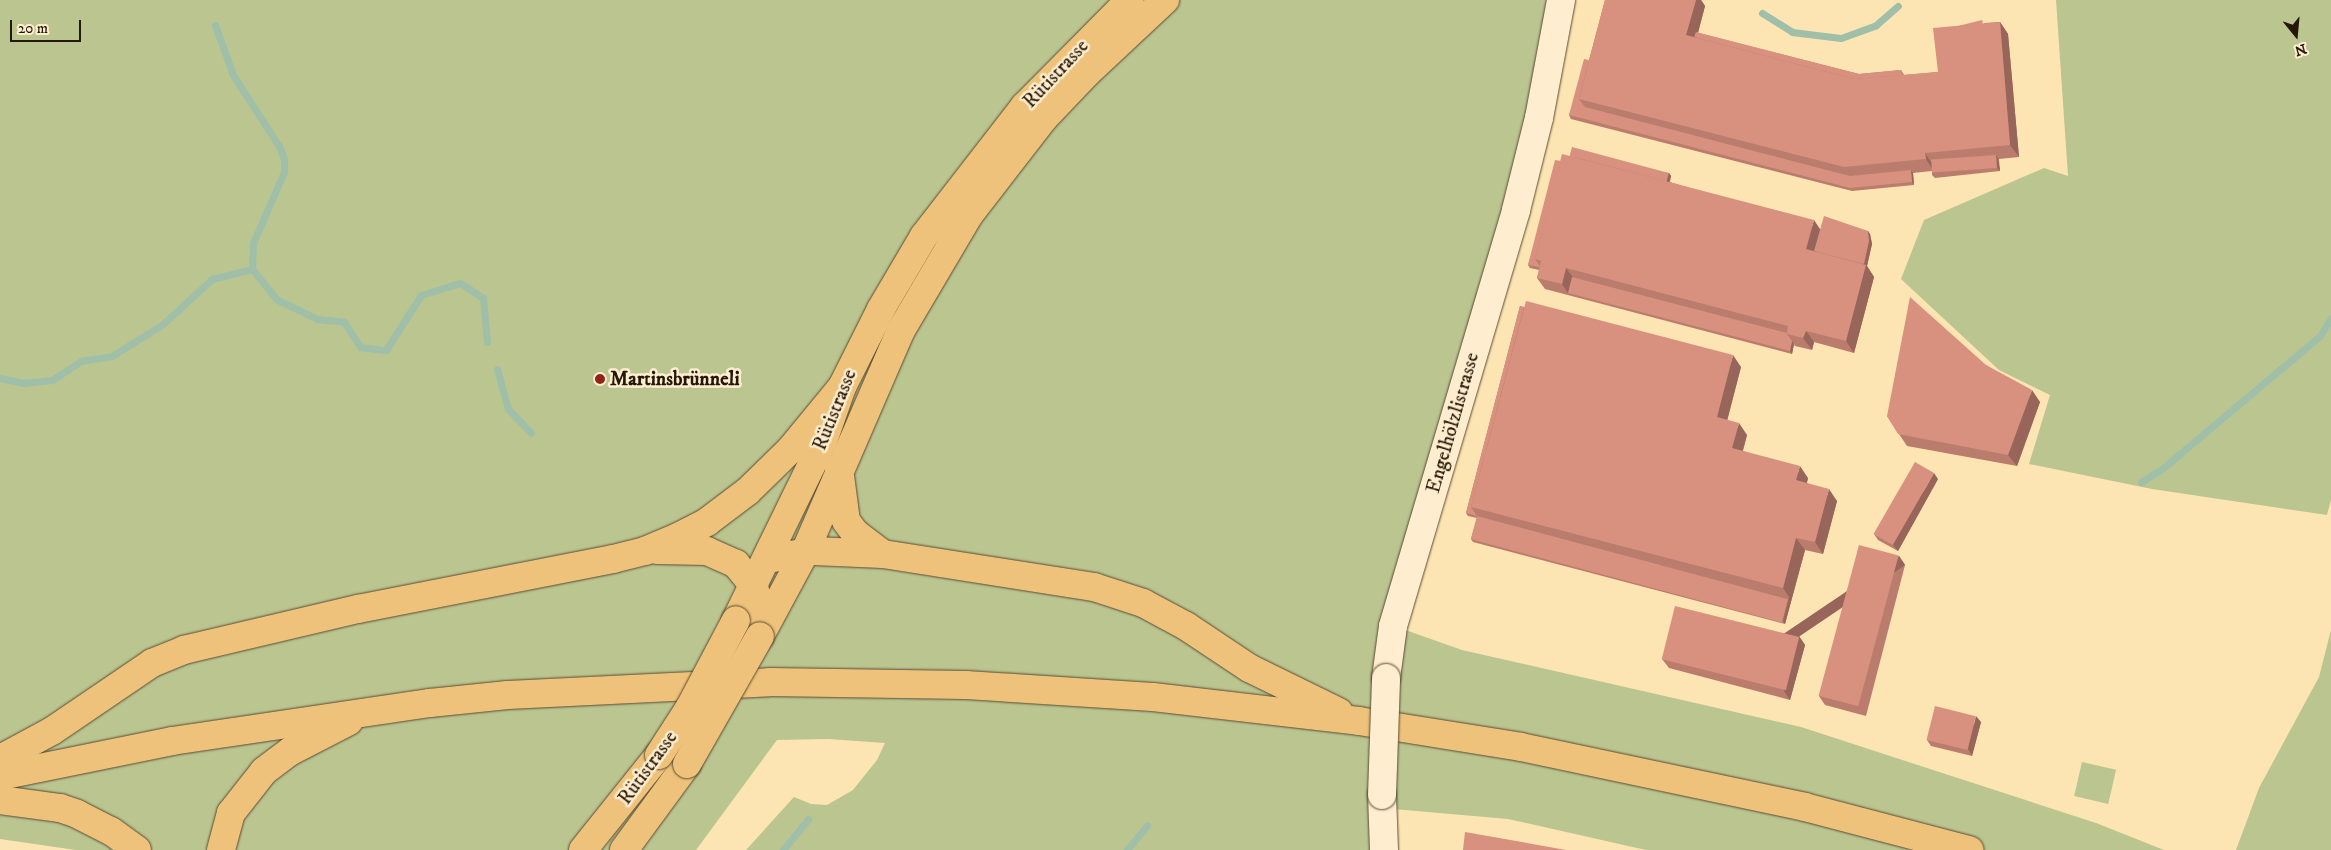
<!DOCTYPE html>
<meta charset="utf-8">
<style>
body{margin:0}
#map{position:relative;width:2331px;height:850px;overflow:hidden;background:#fde4b3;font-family:"IM FELL DW Pica",serif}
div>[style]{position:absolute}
.green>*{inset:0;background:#bac590;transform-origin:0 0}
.stream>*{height:7px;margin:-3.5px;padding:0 3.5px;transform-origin:3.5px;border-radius:3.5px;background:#a0bfa8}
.roads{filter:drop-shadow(0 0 1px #5a4a33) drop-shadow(0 0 1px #5a4a33)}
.minor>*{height:28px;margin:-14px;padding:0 14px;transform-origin:14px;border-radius:14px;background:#feedce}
.primary>*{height:28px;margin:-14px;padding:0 14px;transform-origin:14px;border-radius:14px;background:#eec27a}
.trunk>*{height:28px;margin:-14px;padding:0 14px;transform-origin:14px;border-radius:14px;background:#eec27a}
.bridges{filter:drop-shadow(0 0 1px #5a4a33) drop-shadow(0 0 1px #5a4a33)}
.minor-bridge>*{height:28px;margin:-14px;padding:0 14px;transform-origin:14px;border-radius:14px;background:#feedce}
.primary-bridge>*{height:28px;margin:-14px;padding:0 14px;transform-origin:14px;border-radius:14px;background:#eec27a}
.wall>*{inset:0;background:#ba7c6d}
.shaded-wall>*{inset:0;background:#976559;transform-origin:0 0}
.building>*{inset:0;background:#d8907f;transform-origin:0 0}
.dots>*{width:14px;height:14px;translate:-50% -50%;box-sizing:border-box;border:2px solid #feedce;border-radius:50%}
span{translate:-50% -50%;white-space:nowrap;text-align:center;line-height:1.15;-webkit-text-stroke:5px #feedce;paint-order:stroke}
.street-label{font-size:20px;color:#241708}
.poi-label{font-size:20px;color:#241708;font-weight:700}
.left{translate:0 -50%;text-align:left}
.north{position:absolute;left:2271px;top:10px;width:50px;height:50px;-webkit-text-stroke:4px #feedce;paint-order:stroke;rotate:163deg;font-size:14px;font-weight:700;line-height:20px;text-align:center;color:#241708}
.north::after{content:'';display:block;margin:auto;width:18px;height:22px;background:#241708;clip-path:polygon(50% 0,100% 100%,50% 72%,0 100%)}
.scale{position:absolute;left:10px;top:20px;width:71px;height:22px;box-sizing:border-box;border:2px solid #241708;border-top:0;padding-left:6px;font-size:15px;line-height:18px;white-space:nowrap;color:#241708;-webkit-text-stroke:4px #feedce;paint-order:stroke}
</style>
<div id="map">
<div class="green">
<div style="clip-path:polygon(0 0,1561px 0,1394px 626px,1462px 650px,1801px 727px,2096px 823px,2164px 850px,1646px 850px,1508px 819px,1382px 808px,1384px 850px,746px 850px,794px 797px,811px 804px,827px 805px,853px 790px,877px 760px,885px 743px,829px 739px,777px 740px,696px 850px,76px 850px,0 839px)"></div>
<div style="clip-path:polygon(2056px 0,2331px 0,2331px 500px,2327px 515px,2152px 489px,2029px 464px,2050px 395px,1999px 370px,1901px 279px,1924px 220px,2044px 168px,2068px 176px)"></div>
<div style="clip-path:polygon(2331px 630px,2331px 850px,2236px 850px,2259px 788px,2319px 677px)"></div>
<div style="left:2082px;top:762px;width:35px;height:35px;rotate:13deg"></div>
</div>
<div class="stream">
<div style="left:1762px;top:13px;width:36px;rotate:32deg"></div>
<div style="left:1792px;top:32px;width:49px;rotate:7deg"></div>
<div style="left:1841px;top:38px;width:37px;rotate:-20deg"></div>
<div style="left:1876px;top:25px;width:29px;rotate:-41deg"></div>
<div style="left:215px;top:25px;width:53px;rotate:70.2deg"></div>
<div style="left:233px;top:75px;width:85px;rotate:57.1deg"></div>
<div style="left:279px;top:146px;width:14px;rotate:69deg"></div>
<div style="left:284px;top:159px;width:13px;rotate:90deg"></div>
<div style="left:284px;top:172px;width:77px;rotate:113.6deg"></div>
<div style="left:253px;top:243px;width:26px;rotate:92deg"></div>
<div style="left:252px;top:269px;width:38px;rotate:51deg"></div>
<div style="left:276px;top:299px;width:46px;rotate:26deg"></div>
<div style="left:317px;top:319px;width:27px;rotate:6deg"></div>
<div style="left:344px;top:322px;width:30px;rotate:57deg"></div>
<div style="left:360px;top:347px;width:26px;rotate:7deg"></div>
<div style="left:386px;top:350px;width:65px;rotate:-57.5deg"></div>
<div style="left:421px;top:295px;width:41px;rotate:-17.1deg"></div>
<div style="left:460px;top:283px;width:27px;rotate:33deg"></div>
<div style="left:483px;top:298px;width:44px;rotate:84.8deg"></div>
<div style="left:497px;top:369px;width:41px;rotate:74.6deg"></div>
<div style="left:508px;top:409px;width:33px;rotate:46deg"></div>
<div style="left:0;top:378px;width:24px;rotate:12deg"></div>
<div style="left:23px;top:383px;width:29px;rotate:-6deg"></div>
<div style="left:52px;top:380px;width:35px;rotate:-33deg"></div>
<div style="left:81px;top:361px;width:31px;rotate:-9deg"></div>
<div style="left:112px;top:356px;width:60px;rotate:-32.1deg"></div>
<div style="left:163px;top:324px;width:67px;rotate:-42.6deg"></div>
<div style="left:212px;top:279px;width:41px;rotate:-14deg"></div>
<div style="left:2141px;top:482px;width:26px;rotate:-32deg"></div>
<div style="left:2163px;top:468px;width:205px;rotate:-40.1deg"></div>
<div style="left:2320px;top:336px;width:21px;rotate:-59deg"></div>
<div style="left:783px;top:850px;width:40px;rotate:-51deg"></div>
<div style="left:1127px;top:850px;width:32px;rotate:-51deg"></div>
</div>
<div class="roads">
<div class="minor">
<div style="left:1386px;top:678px;width:52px;rotate:-82.3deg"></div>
<div style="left:1393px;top:626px;width:434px;rotate:-73.5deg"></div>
<div style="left:1516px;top:210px;width:95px;rotate:-76deg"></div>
<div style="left:1539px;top:118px;width:120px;rotate:-79.4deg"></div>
<div style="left:1382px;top:795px;width:55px;rotate:87.9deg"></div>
</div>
<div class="primary">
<div style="left:736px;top:620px;width:196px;rotate:-64deg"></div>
<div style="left:822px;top:444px;width:60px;rotate:-70.7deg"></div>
<div style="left:842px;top:387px;width:87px;rotate:-63.4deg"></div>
<div style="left:881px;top:309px;width:85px;rotate:-59.5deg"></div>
<div style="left:924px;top:236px;width:165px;rotate:-52.2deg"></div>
<div style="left:1025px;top:106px;width:149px;rotate:-45.3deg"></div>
<div style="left:760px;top:636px;width:95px;rotate:-61.8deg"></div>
<div style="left:805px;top:552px;width:240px;rotate:-66.6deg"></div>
<div style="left:900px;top:332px;width:136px;rotate:-59.5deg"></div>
<div style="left:969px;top:215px;width:123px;rotate:-52.3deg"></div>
<div style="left:1044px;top:118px;width:62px;rotate:-46.3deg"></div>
<div style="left:1087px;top:73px;width:107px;rotate:-43.1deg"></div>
<div style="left:583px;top:850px;width:122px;rotate:-51.3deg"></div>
<div style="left:624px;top:850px;width:107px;rotate:-53.8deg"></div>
</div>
<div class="trunk">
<div style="left:839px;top:468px;width:53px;rotate:82.5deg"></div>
<div style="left:846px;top:521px;width:15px;rotate:53deg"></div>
<div style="left:855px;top:533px;width:35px;rotate:37deg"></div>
<div style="left:657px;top:550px;width:50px;rotate:1.1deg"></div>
<div style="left:707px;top:551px;width:32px;rotate:24deg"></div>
<div style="left:736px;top:564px;width:28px;rotate:51deg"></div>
<div style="left:754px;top:586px;width:22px;rotate:77deg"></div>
<div style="left:759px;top:607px;width:29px;rotate:88deg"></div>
<div style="left:768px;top:559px;width:46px;rotate:-10.1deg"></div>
<div style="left:813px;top:551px;width:70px;rotate:2.5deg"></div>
<div style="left:883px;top:554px;width:214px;rotate:8.9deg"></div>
<div style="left:1094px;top:587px;width:52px;rotate:18.1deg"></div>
<div style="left:1143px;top:603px;width:49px;rotate:28.1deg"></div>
<div style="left:1186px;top:626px;width:76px;rotate:33.7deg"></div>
<div style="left:1249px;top:668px;width:100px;rotate:26.1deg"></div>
<div style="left:0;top:759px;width:59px;rotate:-28.3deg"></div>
<div style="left:52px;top:731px;width:121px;rotate:-34.2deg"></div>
<div style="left:152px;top:663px;width:35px;rotate:-22deg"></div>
<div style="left:184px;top:650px;width:179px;rotate:-13.3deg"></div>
<div style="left:358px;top:609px;width:260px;rotate:-11.1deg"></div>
<div style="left:613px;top:559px;width:33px;rotate:-14deg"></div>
<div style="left:645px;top:551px;width:36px;rotate:-23deg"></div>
<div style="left:678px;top:537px;width:33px;rotate:-27deg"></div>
<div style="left:707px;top:522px;width:51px;rotate:-37.1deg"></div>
<div style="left:748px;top:491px;width:60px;rotate:-44.3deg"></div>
<div style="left:791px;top:449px;width:80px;rotate:-50.6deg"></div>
<div style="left:0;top:776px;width:176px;rotate:-11.5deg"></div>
<div style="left:172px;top:741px;width:261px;rotate:-8.4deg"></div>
<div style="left:430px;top:703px;width:78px;rotate:-5.9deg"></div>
<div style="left:508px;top:695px;width:262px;rotate:-2.8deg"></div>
<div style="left:770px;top:682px;width:196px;rotate:0.9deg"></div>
<div style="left:966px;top:685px;width:187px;rotate:3.7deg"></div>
<div style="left:1153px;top:697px;width:207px;rotate:6.6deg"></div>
<div style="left:1359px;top:721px;width:164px;rotate:9.1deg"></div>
<div style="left:1521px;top:747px;width:290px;rotate:11.9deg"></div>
<div style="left:1805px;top:807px;width:170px;rotate:14.7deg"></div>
<div style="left:0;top:800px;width:61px;rotate:7.6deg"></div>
<div style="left:60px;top:808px;width:18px;rotate:19deg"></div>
<div style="left:77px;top:814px;width:38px;rotate:27deg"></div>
<div style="left:111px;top:831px;width:32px;rotate:36deg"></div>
<div style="left:221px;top:850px;width:38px;rotate:-75deg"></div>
<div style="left:231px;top:813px;width:53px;rotate:-51.8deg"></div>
<div style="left:264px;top:771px;width:34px;rotate:-37deg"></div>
<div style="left:291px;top:751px;width:65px;rotate:-27.3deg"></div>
</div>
</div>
<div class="bridges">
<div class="minor-bridge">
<div style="left:1382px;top:795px;width:117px;rotate:-88deg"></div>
</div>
<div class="primary-bridge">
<div style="left:659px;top:755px;width:57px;rotate:-57.1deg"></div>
<div style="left:690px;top:707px;width:98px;rotate:-62.1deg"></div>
<div style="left:687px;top:764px;width:147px;rotate:-60.3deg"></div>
</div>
</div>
<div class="wall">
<div style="clip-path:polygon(1605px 0,1701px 0,1705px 6px,1698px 33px,1859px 74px,1901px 70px,1904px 75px,1938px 72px,1985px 23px,2000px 22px,2008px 34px,2019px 157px,1999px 159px,2000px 171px,1935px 178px,1932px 175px,1932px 171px,1913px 173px,1914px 185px,1852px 191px,1571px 119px,1569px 115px,1589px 60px)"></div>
<div style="clip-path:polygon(1570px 156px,1669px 173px,1671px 176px,1670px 182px,1820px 229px,1868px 231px,1870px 234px,1872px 244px,1867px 266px,1874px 277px,1854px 353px,1814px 342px,1812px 350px,1795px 346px,1794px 344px,1792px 354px,1545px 289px,1537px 278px,1539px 270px,1530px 268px,1528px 265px,1561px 161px)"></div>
<div style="clip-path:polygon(1520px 306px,1741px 367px,1727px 420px,1747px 435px,1743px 451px,1808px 478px,1807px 483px,1837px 501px,1823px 554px,1805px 550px,1785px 624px,1473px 542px,1471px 539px,1477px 518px,1468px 516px,1466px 513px)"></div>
<div style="clip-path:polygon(1986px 365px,2040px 402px,2017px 466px,1907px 446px,1887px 416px)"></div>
<div style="clip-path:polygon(1938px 479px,1898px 551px,1878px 540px,1874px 534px)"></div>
<div style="clip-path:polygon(1899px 556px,1905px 565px,1866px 716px,1825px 705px,1819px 696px)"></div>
<div style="clip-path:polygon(1799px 636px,1805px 645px,1790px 700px,1669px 668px,1662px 659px)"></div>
<div style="clip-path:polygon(1981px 722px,1972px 756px,1931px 746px,1927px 740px)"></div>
</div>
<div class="shaded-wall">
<div style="clip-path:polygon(1696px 0,1701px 0,1705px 6px,1695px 44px,1686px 35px)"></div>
<div style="clip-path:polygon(2000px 22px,2008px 34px,2019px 157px,2010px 145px)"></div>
<div style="clip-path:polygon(1925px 153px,1933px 165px,1934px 171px,1926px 159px)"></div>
<div style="clip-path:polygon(1996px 155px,1998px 158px,2000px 171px,1997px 168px)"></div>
<div style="clip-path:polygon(1911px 170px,1913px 173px,1914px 185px,1912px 182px)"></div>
<div style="clip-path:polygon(1669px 173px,1671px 176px,1667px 191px,1665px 188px)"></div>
<div style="clip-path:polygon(1814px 220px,1822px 232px,1815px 258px,1806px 249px)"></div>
<div style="clip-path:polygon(1868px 231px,1870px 234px,1872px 244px,1867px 266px,1874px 277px,1854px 353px,1846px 341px,1862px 271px)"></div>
<div style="clip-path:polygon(1566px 268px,1575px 280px,1568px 293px,1562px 284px)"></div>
<div style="clip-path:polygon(1806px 331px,1814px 342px,1812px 350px,1803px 338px)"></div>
<div style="clip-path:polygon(1792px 341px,1794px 344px,1792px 354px,1790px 351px)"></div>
<div style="clip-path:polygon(1733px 355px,1741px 367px,1725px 429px,1717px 417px)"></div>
<div style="clip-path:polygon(2032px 390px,2040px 402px,2017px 466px,2008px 455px)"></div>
<div style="clip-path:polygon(1739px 423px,1747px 435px,1740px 460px,1732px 448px)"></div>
<div style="clip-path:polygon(1800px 466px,1808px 478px,1804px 492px,1796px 480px)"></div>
<div style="clip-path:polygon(1934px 473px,1938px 479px,1898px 551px,1893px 545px)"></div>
<div style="clip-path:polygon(1829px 489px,1837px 501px,1823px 554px,1815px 542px)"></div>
<div style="clip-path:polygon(1796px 538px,1805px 550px,1785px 624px,1783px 621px,1789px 597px,1783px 588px)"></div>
<div style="left:1899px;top:556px;width:11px;height:156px;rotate:56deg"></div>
<div style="clip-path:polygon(1799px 636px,1805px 645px,1790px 700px,1784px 691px)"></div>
<div style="clip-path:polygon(1976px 716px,1981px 722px,1972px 756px,1968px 749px)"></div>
</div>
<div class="building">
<div style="clip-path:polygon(1605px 0,1696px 0,1686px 35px,1854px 79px,1938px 72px,1933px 28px,2000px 22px,2010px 145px,1925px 153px,1926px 159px,1844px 167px,1579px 99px)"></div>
<div style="left:1982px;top:20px;width:4px;height:44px;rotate:76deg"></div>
<div style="clip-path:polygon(1696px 32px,1859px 74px,1901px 70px,1902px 75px,1854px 79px,1694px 37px)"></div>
<div style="clip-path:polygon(1584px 59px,1589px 60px,1579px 99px,1585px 107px,1850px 176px,1911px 170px,1912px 182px,1850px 188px,1569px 115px)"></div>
<div style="left:1572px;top:147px;width:100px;height:9px;rotate:15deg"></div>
<div style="clip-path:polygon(1562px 154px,1814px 220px,1806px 249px,1866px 265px,1846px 341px,1806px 331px,1803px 338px,1787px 334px,1788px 326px,1566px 268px,1562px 284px,1537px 278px,1541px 261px,1535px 259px)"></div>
<div style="left:1996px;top:155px;width:13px;height:65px;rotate:86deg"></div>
<div style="clip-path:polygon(1555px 160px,1561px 161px,1535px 259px,1540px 266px,1539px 267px,1528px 265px)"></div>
<div style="clip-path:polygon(1824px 216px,1868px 231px,1869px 241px,1864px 264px,1814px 251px)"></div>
<div style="clip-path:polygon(1572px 277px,1787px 333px,1787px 334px,1792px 341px,1790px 351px,1568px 293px)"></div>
<div style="clip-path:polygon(1910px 297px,1986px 365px,2032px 390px,2008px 455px,1898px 434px,1887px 416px)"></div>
<div style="clip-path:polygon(1526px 301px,1733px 355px,1717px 417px,1739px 423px,1732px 448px,1800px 466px,1796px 480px,1829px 489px,1815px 542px,1796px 538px,1783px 588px,1471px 507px)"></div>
<div style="clip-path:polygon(1520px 306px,1524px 307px,1471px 507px,1477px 516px,1466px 513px)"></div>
<div style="left:1915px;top:462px;width:22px;height:83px;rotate:30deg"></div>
<div style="left:1477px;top:516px;width:322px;height:24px;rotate:15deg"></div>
<div style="left:1859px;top:545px;width:41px;height:156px;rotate:15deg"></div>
<div style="left:1675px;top:606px;width:128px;height:55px;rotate:14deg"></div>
<div style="left:1935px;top:706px;width:42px;height:35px;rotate:14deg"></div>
<div style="clip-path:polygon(1465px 832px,1566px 850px,1463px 850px)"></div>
</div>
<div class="dots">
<div style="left:600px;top:379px;background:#8f2418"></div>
</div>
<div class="street-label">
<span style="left:1056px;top:74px;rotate:-47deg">Rütistrasse</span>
<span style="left:835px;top:410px;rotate:-68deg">Rütistrasse</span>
<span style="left:1453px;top:423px;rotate:-74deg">Engelhölzlistrasse</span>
<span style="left:648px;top:768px;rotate:-54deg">Rütistrasse</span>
</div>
<div class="poi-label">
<span class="left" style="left:610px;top:379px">Martinsbrünneli</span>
</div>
<div class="north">N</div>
<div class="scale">20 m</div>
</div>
